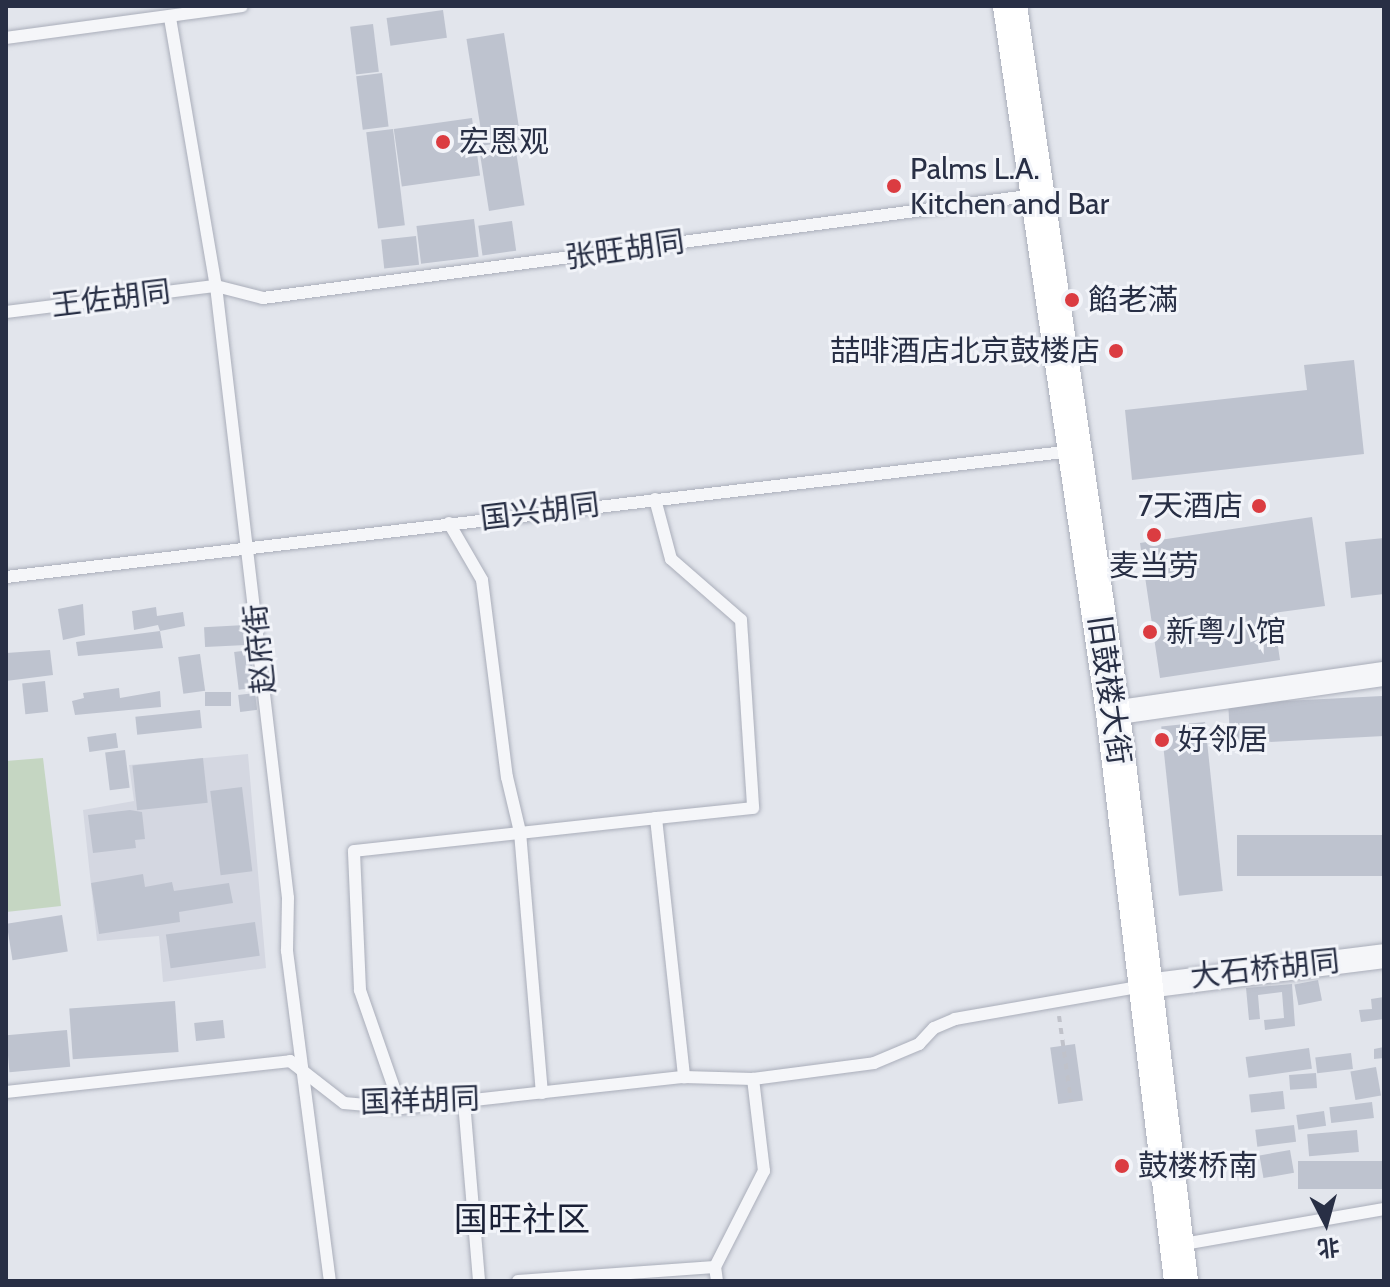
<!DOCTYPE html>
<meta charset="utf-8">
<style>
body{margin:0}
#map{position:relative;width:1390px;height:1287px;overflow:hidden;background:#e2e5ec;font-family:Cabin,"Noto Sans SC",sans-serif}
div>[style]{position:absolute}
.built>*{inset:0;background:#d4d7e1}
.green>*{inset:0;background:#c5d6c2}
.building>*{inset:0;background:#bec3cf;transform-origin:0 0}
.path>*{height:4px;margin-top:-2px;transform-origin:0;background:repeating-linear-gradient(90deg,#c0c2ca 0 6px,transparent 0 12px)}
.roads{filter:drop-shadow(0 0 2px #aaaeba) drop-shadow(0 0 2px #aaaeba)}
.service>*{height:12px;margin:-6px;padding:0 6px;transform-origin:6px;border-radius:6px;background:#f5f6f9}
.minor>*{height:24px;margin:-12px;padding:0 12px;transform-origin:12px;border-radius:12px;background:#f5f6f9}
.secondary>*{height:34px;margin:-17px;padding:0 17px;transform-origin:17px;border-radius:17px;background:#fff}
.dots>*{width:22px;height:22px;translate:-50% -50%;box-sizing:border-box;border:4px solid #f2f4f9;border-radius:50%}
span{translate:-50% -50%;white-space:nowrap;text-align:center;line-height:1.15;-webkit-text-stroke:6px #f2f4f9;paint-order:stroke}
.poi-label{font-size:30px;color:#282f45}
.left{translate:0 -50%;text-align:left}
.right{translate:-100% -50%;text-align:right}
.street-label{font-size:30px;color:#282f45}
.quarter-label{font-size:34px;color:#1a2036}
.frame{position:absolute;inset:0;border:8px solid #282f45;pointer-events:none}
.north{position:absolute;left:1286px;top:1183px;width:80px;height:80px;-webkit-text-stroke:6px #f2f4f9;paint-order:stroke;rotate:174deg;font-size:22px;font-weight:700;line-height:32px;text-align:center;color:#282f45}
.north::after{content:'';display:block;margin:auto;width:28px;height:36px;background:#282f45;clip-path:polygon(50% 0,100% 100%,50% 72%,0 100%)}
</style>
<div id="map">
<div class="built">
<div style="clip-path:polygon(248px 754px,266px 968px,163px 982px,159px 936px,97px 941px,83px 810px,134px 801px,129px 765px)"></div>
</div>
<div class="green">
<div style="clip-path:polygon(43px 758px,61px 906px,6px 912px,6px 761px)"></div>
</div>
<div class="building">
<div style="left:443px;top:10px;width:28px;height:57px;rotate:82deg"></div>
<div style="left:373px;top:24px;width:48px;height:23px;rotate:83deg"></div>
<div style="left:504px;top:33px;width:108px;height:38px;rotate:81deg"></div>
<div style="left:382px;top:73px;width:54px;height:26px;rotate:83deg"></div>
<div style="left:472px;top:118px;width:58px;height:79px;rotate:82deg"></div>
<div style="left:393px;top:129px;width:97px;height:27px;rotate:83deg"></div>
<div style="left:515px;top:145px;width:61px;height:36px;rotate:81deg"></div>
<div style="left:474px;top:219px;width:38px;height:58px;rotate:83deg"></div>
<div style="left:512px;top:221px;width:30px;height:34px;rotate:82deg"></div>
<div style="left:416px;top:236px;width:29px;height:35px;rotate:84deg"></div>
<div style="clip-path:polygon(1354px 360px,1364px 454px,1132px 480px,1125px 410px,1307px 390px,1304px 365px)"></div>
<div style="clip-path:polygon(1312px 517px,1325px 606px,1273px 613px,1280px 660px,1160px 678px,1140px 543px)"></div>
<div style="clip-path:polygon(1384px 538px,1384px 594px,1351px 598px,1345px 542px)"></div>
<div style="clip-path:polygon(83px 604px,85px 635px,63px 640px,58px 609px)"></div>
<div style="clip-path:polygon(156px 607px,157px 616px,183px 612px,185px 626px,160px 631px,163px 648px,78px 656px,76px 642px,160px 631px,158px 625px,134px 630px,132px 611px)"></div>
<div style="left:245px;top:625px;width:20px;height:41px;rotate:87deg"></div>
<div style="clip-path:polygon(50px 650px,53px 675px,6px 681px,6px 653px)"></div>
<div style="left:250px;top:650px;width:38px;height:16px;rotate:83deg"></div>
<div style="left:200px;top:654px;width:37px;height:22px;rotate:82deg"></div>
<div style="left:45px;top:681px;width:31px;height:23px;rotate:84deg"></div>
<div style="clip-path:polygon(119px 688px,120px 698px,160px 691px,161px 707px,75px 715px,72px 701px,84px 698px,83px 693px)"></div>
<div style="left:231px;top:692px;width:14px;height:26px;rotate:90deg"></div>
<div style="left:255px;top:693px;width:17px;height:17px;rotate:83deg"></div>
<div style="left:1382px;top:696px;width:40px;height:154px;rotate:87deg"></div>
<div style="left:200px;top:710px;width:18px;height:65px;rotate:84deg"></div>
<div style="left:1205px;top:722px;width:170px;height:44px;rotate:84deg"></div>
<div style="left:116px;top:733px;width:15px;height:29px;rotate:82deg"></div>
<div style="left:125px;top:750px;width:38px;height:20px;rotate:83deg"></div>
<div style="left:203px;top:758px;width:45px;height:71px;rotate:84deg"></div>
<div style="left:242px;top:787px;width:85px;height:32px;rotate:83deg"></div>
<div style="clip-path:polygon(130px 810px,142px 812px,145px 839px,135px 840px,136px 848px,93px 853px,88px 815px)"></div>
<div style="left:1384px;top:835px;width:41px;height:147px;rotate:90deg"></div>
<div style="clip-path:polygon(143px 874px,145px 887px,172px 882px,174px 891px,229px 883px,233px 903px,179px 912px,180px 922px,99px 934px,91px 883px)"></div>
<div style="left:62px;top:915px;width:37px;height:56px;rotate:81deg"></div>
<div style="left:255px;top:922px;width:34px;height:90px;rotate:82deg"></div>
<div style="left:1318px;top:980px;width:21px;height:24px;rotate:79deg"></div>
<div style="clip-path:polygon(1292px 984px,1295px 1026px,1265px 1030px,1264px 1020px,1284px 1018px,1282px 992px,1258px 995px,1260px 1019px,1249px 1020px,1246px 988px)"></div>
<div style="clip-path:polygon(1384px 997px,1384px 1019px,1361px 1022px,1359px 1010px,1372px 1009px,1371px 999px)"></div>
<div style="left:175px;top:1001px;width:51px;height:106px;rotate:86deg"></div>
<div style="left:223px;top:1020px;width:18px;height:29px;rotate:84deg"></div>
<div style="left:67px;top:1030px;width:37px;height:61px;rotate:85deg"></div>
<div style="left:1075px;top:1044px;width:57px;height:25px;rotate:82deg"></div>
<div style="clip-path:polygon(1384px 1047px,1384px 1058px,1374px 1059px,1374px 1049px)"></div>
<div style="left:1309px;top:1048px;width:21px;height:64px;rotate:82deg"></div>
<div style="left:1351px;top:1053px;width:16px;height:36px;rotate:83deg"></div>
<div style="left:1376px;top:1067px;width:29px;height:26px;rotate:80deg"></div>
<div style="left:1316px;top:1073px;width:15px;height:27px;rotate:86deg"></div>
<div style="left:1283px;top:1091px;width:18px;height:34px;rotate:84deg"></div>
<div style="left:1372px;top:1102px;width:16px;height:43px;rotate:83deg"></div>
<div style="left:1324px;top:1111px;width:15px;height:28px;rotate:82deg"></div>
<div style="left:1294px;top:1125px;width:17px;height:39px;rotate:83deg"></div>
<div style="left:1357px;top:1130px;width:22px;height:50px;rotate:85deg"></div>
<div style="left:1290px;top:1150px;width:23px;height:31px;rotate:80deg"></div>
<div style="left:1384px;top:1161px;width:28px;height:86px;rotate:90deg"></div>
</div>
<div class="path">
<div style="left:1059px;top:1016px;width:86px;rotate:82deg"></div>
</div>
<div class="roads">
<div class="service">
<div style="left:170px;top:18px;width:272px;rotate:80.3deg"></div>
<div style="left:216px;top:286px;width:616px;rotate:83.29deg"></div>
<div style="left:288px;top:898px;width:53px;rotate:91.1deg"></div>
<div style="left:287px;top:951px;width:333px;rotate:82.6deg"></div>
<div style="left:6px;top:38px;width:238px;rotate:-7.7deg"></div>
<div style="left:6px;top:312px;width:212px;rotate:-7.1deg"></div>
<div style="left:216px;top:286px;width:49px;rotate:14.3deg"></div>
<div style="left:263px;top:298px;width:779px;rotate:-7.6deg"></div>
<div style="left:655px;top:499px;width:62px;rotate:75.1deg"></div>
<div style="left:671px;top:559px;width:93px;rotate:41.1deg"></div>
<div style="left:741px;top:620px;width:188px;rotate:86.3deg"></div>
<div style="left:753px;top:808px;width:98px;rotate:174.1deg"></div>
<div style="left:656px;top:818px;width:261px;rotate:83.8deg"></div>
<div style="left:449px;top:523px;width:66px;rotate:59.9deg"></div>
<div style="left:482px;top:580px;width:199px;rotate:82.8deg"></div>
<div style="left:507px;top:777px;width:57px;rotate:76.7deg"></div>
<div style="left:520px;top:832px;width:262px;rotate:85.2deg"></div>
<div style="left:6px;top:577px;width:1073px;rotate:-6.74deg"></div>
<div style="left:6px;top:1092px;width:286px;rotate:-6.2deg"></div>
<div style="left:290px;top:1061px;width:68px;rotate:37.9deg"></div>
<div style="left:344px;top:1103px;width:57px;rotate:5deg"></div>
<div style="left:401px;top:1108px;width:285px;rotate:-6.3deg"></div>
<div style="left:684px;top:1077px;width:69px;rotate:1.7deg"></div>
<div style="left:753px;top:1079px;width:122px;rotate:-7.5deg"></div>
<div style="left:874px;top:1063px;width:49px;rotate:-22.9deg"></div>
<div style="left:919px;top:1044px;width:22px;rotate:-47deg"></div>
<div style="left:934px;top:1028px;width:23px;rotate:-23deg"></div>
<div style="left:955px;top:1019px;width:192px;rotate:-9.9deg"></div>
<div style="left:464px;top:1102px;width:180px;rotate:85.2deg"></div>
<div style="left:401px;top:1108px;width:125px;rotate:-109.2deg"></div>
<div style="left:360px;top:990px;width:139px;rotate:-92.5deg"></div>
<div style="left:354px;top:851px;width:304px;rotate:-6.2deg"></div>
<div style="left:1178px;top:1245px;width:209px;rotate:-9.9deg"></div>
<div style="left:518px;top:1281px;width:197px;rotate:-4.1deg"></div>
<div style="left:717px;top:1281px;width:14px;rotate:-98deg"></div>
<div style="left:715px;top:1267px;width:108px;rotate:-63deg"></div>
<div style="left:764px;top:1171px;width:93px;rotate:-96.8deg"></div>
</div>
<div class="minor">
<div style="left:1113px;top:713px;width:274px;rotate:-8.2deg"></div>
<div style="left:1147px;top:986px;width:239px;rotate:-7.2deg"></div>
</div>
<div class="secondary">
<div style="left:1010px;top:6px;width:714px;rotate:81.71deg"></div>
<div style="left:1113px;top:713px;width:572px;rotate:83.17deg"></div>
</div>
</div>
<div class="dots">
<div style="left:443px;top:142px;background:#db3c41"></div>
<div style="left:894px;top:186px;background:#db3c41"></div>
<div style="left:1072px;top:300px;background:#db3c41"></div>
<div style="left:1116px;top:351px;background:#db3c41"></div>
<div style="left:1259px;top:506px;background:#db3c41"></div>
<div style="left:1154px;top:535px;background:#db3c41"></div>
<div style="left:1150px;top:632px;background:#db3c41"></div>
<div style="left:1162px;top:740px;background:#db3c41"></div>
<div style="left:1122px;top:1166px;background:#db3c41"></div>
</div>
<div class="poi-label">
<span class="left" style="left:459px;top:142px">宏恩观</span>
<span class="left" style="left:910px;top:186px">Palms L.A.<br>Kitchen and Bar</span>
<span class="left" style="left:1088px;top:300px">餡老滿</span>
<span class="right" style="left:1100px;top:351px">喆啡酒店北京鼓楼店</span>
<span class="right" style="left:1243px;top:506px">7天酒店</span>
<span style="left:1154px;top:566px">麦当劳</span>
<span class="left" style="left:1166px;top:632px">新粤小馆</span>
<span class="left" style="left:1178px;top:740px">好邻居</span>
<span class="left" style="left:1138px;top:1166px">鼓楼桥南</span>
</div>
<div class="street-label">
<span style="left:625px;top:250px;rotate:-8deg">张旺胡同</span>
<span style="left:111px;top:299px;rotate:-7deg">王佐胡同</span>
<span style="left:540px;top:512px;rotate:-7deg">国兴胡同</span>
<span style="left:260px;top:649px;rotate:-96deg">赵府街</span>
<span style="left:1109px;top:690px;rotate:82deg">旧鼓楼大街</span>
<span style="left:1265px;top:969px;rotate:-6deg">大石桥胡同</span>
<span style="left:420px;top:1101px;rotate:-2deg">国祥胡同</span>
</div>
<div class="quarter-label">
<span style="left:522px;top:1220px">国旺社区</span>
</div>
<div class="frame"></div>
<div class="north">北</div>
</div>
